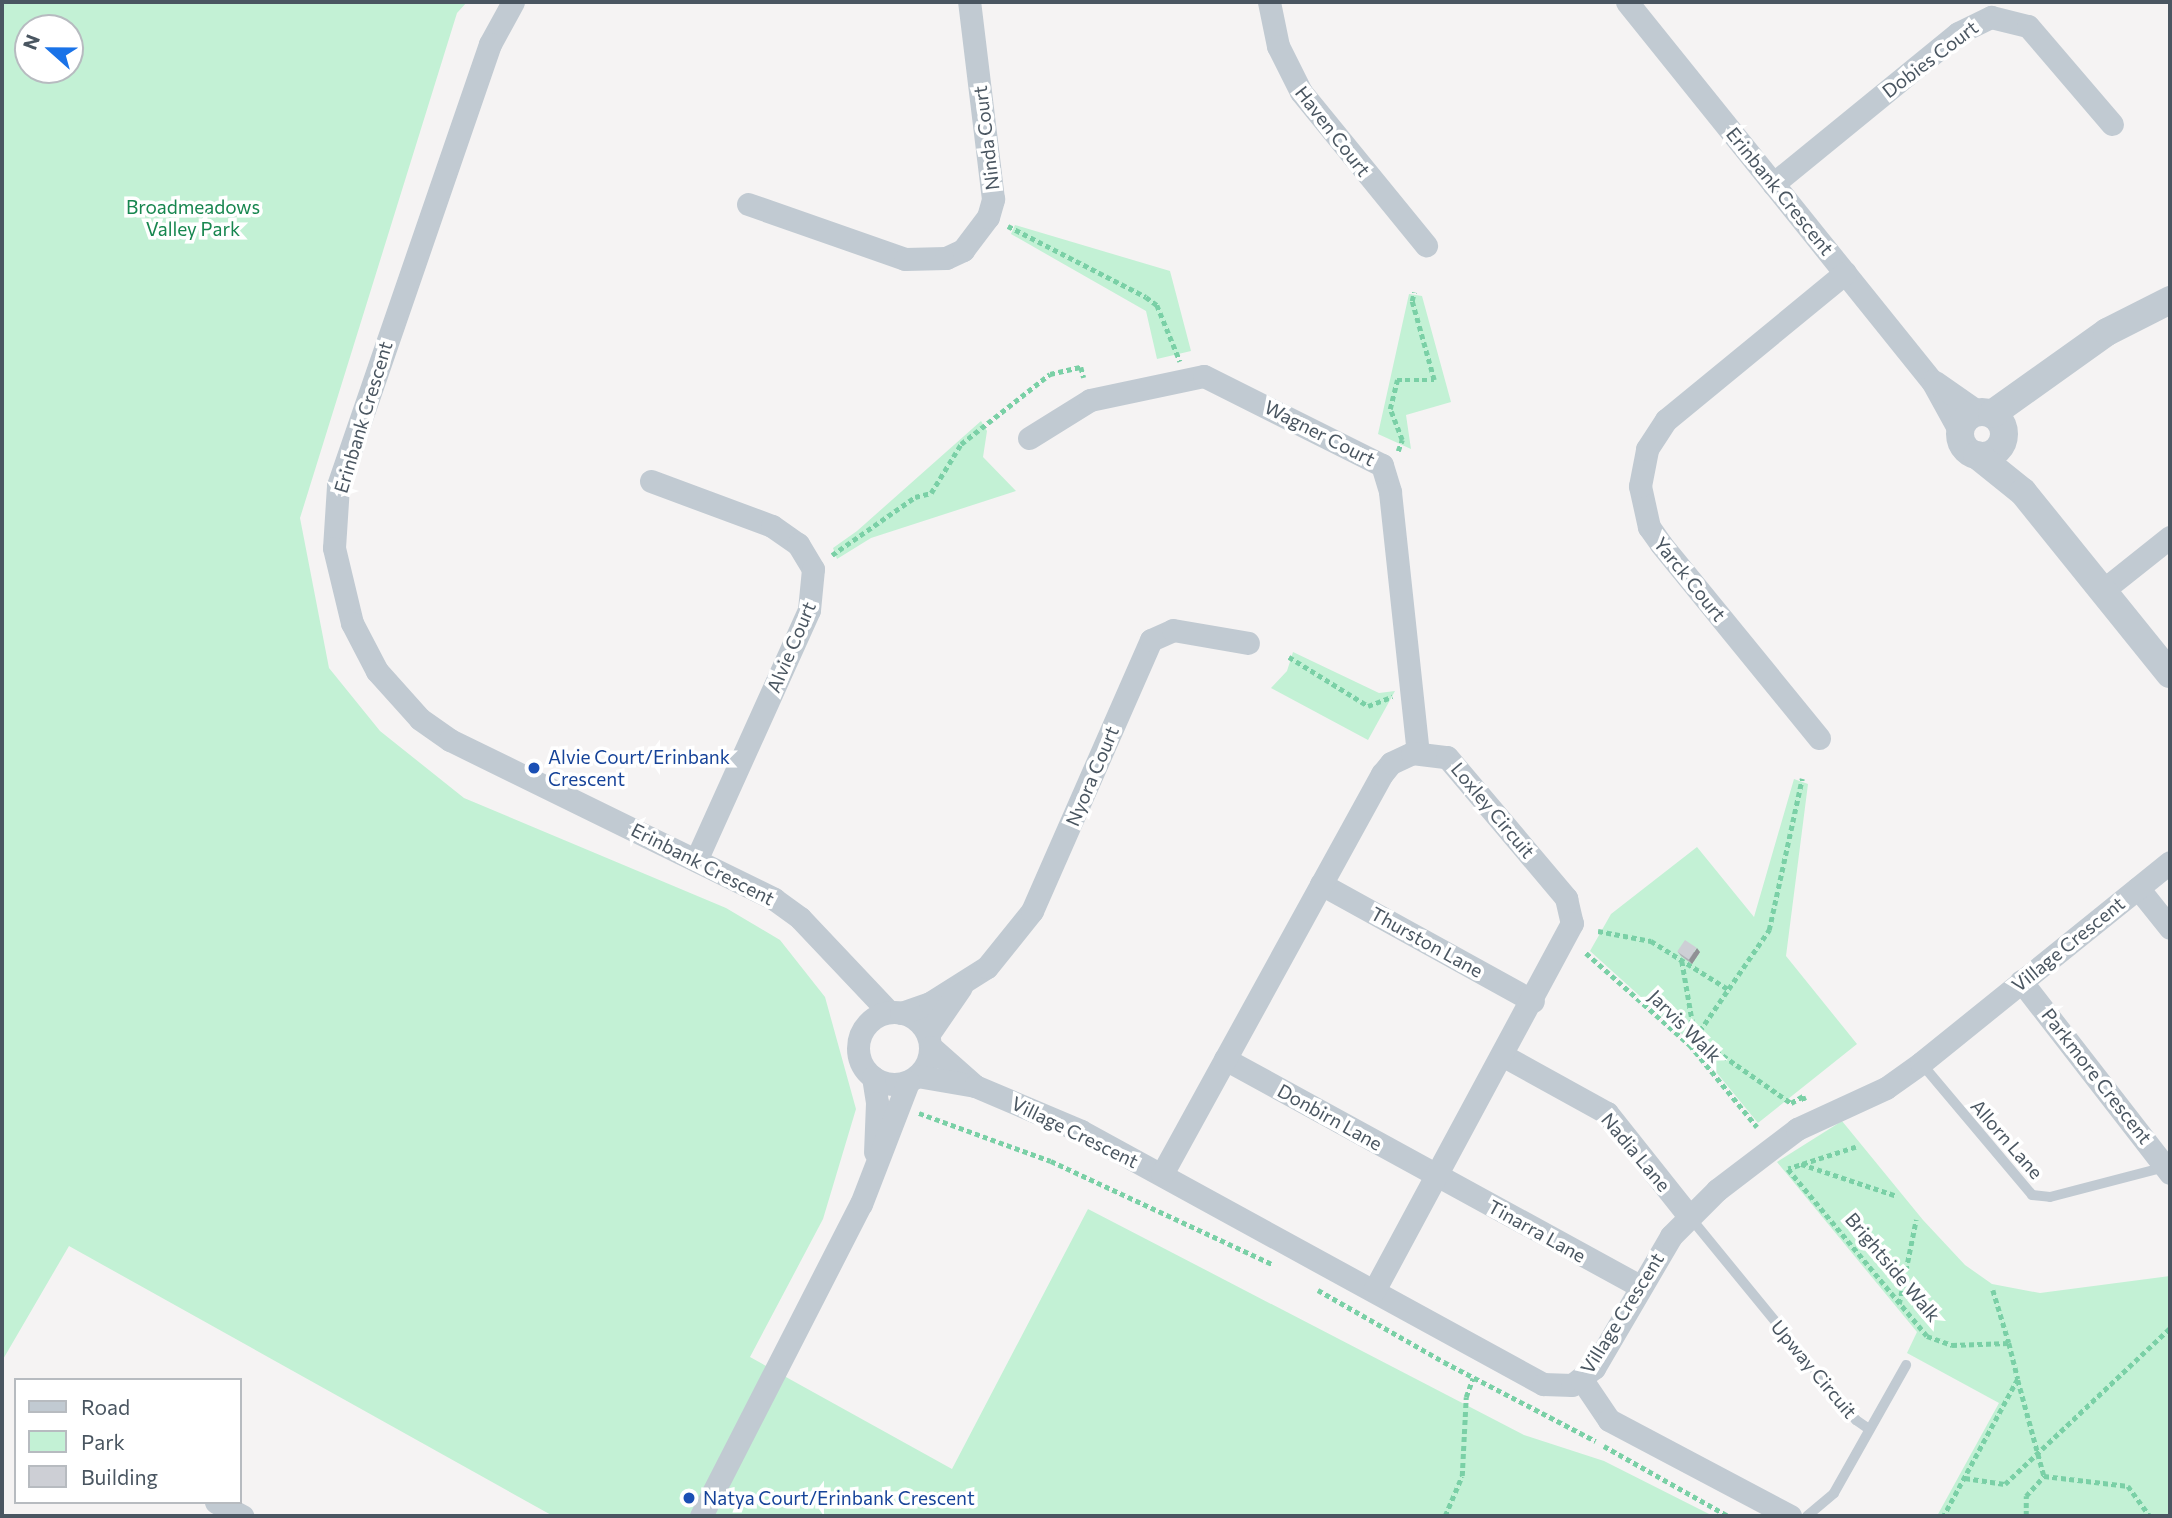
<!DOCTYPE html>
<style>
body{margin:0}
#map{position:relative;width:2172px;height:1518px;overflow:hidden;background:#f5f3f3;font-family:Commissioner,sans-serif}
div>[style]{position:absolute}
.green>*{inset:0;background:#c3f1d5}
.path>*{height:4.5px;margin-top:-2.25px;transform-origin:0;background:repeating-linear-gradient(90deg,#7ad0a6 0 5px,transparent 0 8.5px)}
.service>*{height:10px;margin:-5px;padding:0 5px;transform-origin:5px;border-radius:5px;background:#c1cad2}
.minor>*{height:23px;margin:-11.5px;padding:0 11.5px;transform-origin:11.5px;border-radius:11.5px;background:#c1cad2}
.minor>.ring{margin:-11.5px;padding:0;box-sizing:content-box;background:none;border:23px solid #c1cad2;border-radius:50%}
.tertiary>*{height:28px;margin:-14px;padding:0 14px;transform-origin:14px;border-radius:14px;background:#c1cad2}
.tertiary>.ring{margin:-14px;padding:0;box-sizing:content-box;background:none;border:28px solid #c1cad2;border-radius:50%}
.wall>*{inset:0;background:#b0b2b7}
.shaded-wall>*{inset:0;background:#909195}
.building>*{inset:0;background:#cdcfd5;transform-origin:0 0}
.dots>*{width:19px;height:19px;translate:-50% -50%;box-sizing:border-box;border:4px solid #fff;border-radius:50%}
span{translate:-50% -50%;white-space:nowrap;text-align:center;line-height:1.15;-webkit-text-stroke:7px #fff;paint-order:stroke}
.street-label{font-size:19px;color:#4a5661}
.park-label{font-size:19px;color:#17864f}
.transit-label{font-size:19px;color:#164399}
.left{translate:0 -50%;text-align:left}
.frame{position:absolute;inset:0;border:4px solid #4a5661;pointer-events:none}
.legend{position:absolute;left:14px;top:1378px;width:228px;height:126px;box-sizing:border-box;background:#fff;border:2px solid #b7bbc0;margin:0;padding:9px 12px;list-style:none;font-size:21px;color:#4a5661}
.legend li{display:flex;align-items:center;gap:14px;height:35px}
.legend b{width:35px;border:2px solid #b7bbc0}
.north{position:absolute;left:14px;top:14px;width:70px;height:70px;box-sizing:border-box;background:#fff;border:2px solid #b7bbc0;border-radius:50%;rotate:291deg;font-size:19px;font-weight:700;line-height:28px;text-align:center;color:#4a5661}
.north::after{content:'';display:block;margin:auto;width:24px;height:32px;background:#1a73e8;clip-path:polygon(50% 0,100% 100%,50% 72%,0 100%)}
</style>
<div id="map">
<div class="green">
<div style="clip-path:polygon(evenodd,2px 2px,467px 2px,457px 13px,300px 518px,329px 668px,380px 731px,464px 798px,726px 908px,780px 940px,825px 997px,856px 1109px,823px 1219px,750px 1357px,952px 1469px,1088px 1209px,1524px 1435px,1604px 1461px,1713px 1516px,553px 1516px,69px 1246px,2px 1361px,2px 2px,28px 28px,70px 28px,70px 70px,28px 70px,28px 28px)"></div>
<div style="clip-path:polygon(1015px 225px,1170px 271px,1191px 351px,1157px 359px,1146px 311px,1011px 234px)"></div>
<div style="clip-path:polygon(1409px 294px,1422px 296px,1451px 402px,1406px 415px,1411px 449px,1378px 434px)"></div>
<div style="clip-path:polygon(981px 421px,987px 431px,983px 457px,1016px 491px,871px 538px,837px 559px,833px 548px,857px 531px)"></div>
<div style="clip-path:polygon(1293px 652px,1379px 693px,1395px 691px,1368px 740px,1271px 688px,1287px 671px)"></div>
<div style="clip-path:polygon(1794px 779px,1808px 784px,1786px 956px,1857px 1044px,1758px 1123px,1694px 1045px,1590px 951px,1611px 914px,1697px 847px,1754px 917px)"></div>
<div style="clip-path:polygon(1842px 1121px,1923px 1220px,1965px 1265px,1992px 1284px,2040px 1293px,2170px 1276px,2170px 1516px,1937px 1516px,1999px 1403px,1907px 1353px,1917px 1332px,1777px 1162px)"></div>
</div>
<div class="path">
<div style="left:1008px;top:226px;width:155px;rotate:27.2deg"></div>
<div style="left:1146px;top:297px;width:14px;rotate:36deg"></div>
<div style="left:1157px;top:305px;width:61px;rotate:67.7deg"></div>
<div style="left:1398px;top:451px;width:12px;rotate:-70deg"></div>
<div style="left:1402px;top:440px;width:33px;rotate:-111deg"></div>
<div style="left:1390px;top:409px;width:30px;rotate:-76deg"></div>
<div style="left:1397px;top:380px;width:37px"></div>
<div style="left:1434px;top:380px;width:82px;rotate:-105.6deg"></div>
<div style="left:1412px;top:301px;width:9px;rotate:-77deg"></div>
<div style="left:832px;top:555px;width:101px;rotate:-34.9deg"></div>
<div style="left:915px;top:497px;width:16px;rotate:-14deg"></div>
<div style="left:931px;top:493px;width:57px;rotate:-58.5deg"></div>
<div style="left:961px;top:444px;width:113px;rotate:-38.2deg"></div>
<div style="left:1050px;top:374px;width:32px;rotate:-13deg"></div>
<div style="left:1081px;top:367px;width:11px;rotate:75deg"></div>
<div style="left:1289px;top:657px;width:93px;rotate:31.8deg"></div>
<div style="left:1368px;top:706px;width:26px;rotate:-21deg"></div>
<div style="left:1598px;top:931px;width:54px;rotate:10.7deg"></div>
<div style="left:1651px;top:941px;width:91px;rotate:31.9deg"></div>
<div style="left:1586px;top:953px;width:139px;rotate:41.5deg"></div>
<div style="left:1690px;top:1045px;width:106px;rotate:50.7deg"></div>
<div style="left:1682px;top:961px;width:76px;rotate:80.2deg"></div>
<div style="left:1695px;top:1036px;width:117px;rotate:34.9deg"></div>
<div style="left:1791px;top:1103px;width:14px;rotate:-30deg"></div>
<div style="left:1803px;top:1096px;width:5px;rotate:68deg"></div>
<div style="left:1690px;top:1045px;width:140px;rotate:-55.5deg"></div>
<div style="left:1769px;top:930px;width:155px;rotate:-77.7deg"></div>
<div style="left:919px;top:1113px;width:140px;rotate:20deg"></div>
<div style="left:1051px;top:1161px;width:246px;rotate:25deg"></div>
<div style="left:1856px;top:1147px;width:71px;rotate:162.1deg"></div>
<div style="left:1788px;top:1169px;width:217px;rotate:50.2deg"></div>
<div style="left:1927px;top:1336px;width:27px;rotate:20deg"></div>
<div style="left:1952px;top:1345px;width:57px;rotate:-2deg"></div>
<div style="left:2009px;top:1343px;width:37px;rotate:76deg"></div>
<div style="left:2018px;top:1379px;width:156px;rotate:118.4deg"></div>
<div style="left:1801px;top:1164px;width:101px;rotate:18.4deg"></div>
<div style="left:1318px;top:1290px;width:145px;rotate:29.7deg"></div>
<div style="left:1444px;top:1362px;width:171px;rotate:27.5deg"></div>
<div style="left:1993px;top:1290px;width:55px;rotate:73.2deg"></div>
<div style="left:1899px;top:1304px;width:86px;rotate:-78.6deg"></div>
<div style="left:2018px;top:1380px;width:99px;rotate:74.8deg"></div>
<div style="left:1604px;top:1446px;width:142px;rotate:29.4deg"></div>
<div style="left:1965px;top:1478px;width:40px;rotate:8.5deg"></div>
<div style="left:2005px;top:1484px;width:227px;rotate:-43.4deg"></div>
<div style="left:1445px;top:1516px;width:43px;rotate:-67deg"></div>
<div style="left:1462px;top:1476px;width:79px;rotate:-87.1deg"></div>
<div style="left:1466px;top:1397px;width:20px;rotate:-70deg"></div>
<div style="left:2026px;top:1516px;width:20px;rotate:-90deg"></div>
<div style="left:2026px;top:1496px;width:27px;rotate:-48deg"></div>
<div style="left:2044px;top:1476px;width:85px;rotate:6.8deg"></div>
<div style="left:2128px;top:1486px;width:37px;rotate:54deg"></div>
</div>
<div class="service">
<div style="left:1921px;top:1063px;width:172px;rotate:49.9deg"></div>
<div style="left:2032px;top:1195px;width:18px;rotate:6deg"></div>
<div style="left:2050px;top:1197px;width:119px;rotate:-14.6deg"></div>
<div style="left:1689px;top:1216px;width:264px;rotate:50.7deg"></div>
<div style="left:1856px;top:1420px;width:16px;rotate:35deg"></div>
<div style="left:1807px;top:1516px;width:35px;rotate:-40deg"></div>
<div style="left:1834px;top:1493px;width:147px;rotate:-60.6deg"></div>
</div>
<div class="minor">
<div style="left:513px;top:2px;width:48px;rotate:118.7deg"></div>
<div style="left:490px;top:44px;width:467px;rotate:109deg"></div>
<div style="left:338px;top:486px;width:62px;rotate:93.7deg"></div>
<div style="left:334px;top:548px;width:77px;rotate:76.5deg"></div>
<div style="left:352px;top:623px;width:54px;rotate:62.5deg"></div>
<div style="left:377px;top:671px;width:64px;rotate:48.1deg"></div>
<div style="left:420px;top:719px;width:37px;rotate:35deg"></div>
<div style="left:450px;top:740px;width:361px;rotate:26.1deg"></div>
<div style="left:774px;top:899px;width:32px;rotate:36deg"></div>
<div style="left:800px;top:918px;width:129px;rotate:46.6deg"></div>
<div style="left:1269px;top:2px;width:45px;rotate:78.4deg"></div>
<div style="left:1278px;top:46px;width:51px;rotate:63.4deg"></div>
<div style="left:1301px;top:92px;width:198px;rotate:50.8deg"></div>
<div style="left:1627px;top:2px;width:486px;rotate:51.2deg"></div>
<div style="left:1932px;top:381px;width:58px;rotate:61.2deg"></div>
<div style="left:1773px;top:184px;width:239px;rotate:-39.2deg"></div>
<div style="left:1958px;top:33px;width:37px;rotate:-26deg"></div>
<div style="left:1991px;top:17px;width:38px;rotate:14deg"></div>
<div style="left:2028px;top:26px;width:129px;rotate:49.4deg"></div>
<div style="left:748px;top:204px;width:166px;rotate:19.3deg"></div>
<div style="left:905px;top:259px;width:41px;rotate:-1.4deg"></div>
<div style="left:946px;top:258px;width:19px;rotate:-25deg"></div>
<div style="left:963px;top:250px;width:41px;rotate:-52.9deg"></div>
<div style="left:988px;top:217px;width:19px;rotate:-74deg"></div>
<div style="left:993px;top:199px;width:198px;rotate:-96.9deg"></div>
<div style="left:1935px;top:382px;width:52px;rotate:34.9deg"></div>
<div style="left:1029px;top:438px;width:72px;rotate:-31.9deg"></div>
<div style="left:1090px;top:400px;width:116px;rotate:-11.9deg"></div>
<div style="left:1204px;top:376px;width:199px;rotate:26.6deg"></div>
<div style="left:1382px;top:465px;width:28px;rotate:73deg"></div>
<div style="left:1390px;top:492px;width:262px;rotate:83.9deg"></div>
<div style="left:651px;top:481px;width:129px;rotate:20.4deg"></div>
<div style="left:772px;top:526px;width:32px;rotate:35deg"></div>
<div style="left:798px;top:544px;width:29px;rotate:59deg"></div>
<div style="left:813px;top:569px;width:41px;rotate:95.6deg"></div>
<div style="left:809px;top:610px;width:272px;rotate:114.3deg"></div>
<div style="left:2102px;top:591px;width:87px;rotate:-38.5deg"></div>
<div style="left:1819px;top:738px;width:250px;rotate:-129.2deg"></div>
<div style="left:1661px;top:544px;width:21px;rotate:-125deg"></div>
<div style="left:1649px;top:527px;width:42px;rotate:-102.4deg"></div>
<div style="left:1640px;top:486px;width:38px;rotate:-79deg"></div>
<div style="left:1647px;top:449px;width:35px;rotate:-57deg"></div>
<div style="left:1666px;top:420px;width:232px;rotate:-39.4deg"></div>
<div style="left:1321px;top:884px;width:242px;rotate:28.9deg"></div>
<div style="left:2138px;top:888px;width:51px;rotate:51.3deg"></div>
<div style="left:2021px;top:981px;width:243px;rotate:52.2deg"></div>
<div class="ring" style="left:858px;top:1012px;width:49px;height:49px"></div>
<div style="left:901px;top:1013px;width:31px;rotate:-19deg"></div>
<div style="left:930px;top:1003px;width:67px;rotate:-32.3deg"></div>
<div style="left:987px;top:967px;width:72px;rotate:-51.2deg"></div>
<div style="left:1032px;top:911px;width:296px;rotate:-66.3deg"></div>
<div style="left:1151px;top:640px;width:24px;rotate:-24deg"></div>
<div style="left:1173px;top:630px;width:76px;rotate:9.8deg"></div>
<div style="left:928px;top:1035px;width:58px;rotate:-55.5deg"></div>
<div style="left:931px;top:1047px;width:59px;rotate:41.6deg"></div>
<div style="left:1502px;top:1055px;width:120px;rotate:28.9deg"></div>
<div style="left:1607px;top:1113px;width:132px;rotate:51.5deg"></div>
<div style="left:1225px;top:1059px;width:472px;rotate:28.7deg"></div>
<div style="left:917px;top:1076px;width:59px;rotate:9.8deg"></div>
<div style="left:975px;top:1086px;width:115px;rotate:23deg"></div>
<div style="left:1081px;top:1131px;width:527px;rotate:28.71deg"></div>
<div style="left:1543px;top:1384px;width:29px;rotate:2deg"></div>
<div style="left:1572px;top:1385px;width:28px;rotate:-38deg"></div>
<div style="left:1594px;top:1368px;width:153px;rotate:-59.7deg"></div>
<div style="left:1671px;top:1236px;width:65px;rotate:-45deg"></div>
<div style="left:1717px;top:1190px;width:101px;rotate:-37.3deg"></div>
<div style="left:1797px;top:1129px;width:98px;rotate:-24.7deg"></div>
<div style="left:1886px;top:1088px;width:43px;rotate:-35.5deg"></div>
<div style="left:1921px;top:1063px;width:320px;rotate:-38.9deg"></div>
<div style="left:873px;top:1077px;width:26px;rotate:81deg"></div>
<div style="left:877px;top:1103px;width:49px;rotate:92.3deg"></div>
<div style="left:1162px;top:1174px;width:457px;rotate:-61.2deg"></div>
<div style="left:1382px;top:774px;width:14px;rotate:-51deg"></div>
<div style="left:1391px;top:763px;width:23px;rotate:-25deg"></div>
<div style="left:1412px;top:753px;width:35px;rotate:7deg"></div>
<div style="left:1447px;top:757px;width:185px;rotate:49.8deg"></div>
<div style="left:1566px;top:898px;width:26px;rotate:77deg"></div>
<div style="left:1572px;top:923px;width:417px;rotate:118.3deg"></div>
<div style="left:1582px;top:1380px;width:48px;rotate:56deg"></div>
<div style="left:1609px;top:1420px;width:205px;rotate:27.9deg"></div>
<div style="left:216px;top:1502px;width:30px;rotate:28deg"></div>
<div style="left:701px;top:1516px;width:351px;rotate:-62.9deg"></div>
<div style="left:861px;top:1204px;width:131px;rotate:-68.9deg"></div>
</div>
<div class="tertiary">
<div class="ring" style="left:1960px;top:412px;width:16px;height:16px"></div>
<div style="left:1992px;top:414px;width:141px;rotate:-35.5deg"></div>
<div style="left:2107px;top:332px;width:71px;rotate:-26.9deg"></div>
<div style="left:1977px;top:455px;width:59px;rotate:38.8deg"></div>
<div style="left:2023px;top:492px;width:234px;rotate:51.1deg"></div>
</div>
<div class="wall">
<div style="clip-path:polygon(1678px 952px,1700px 952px,1692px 964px,1681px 956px)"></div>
</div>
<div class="shaded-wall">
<div style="clip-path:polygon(1697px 948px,1700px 952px,1692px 964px,1689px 960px)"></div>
</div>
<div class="building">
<div style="left:1685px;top:940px;width:14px;height:14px;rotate:34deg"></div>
</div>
<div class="dots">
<div style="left:534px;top:768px;background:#1a4fb4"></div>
<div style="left:689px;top:1498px;background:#1a4fb4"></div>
</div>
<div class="street-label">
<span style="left:1930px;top:59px;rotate:-37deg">Dobies Court</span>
<span style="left:1333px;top:131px;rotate:52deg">Haven Court</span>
<span style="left:986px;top:138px;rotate:-97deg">Ninda Court</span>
<span style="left:1780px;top:191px;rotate:51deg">Erinbank Crescent</span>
<span style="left:363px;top:417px;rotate:-73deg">Erinbank Crescent</span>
<span style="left:1320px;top:433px;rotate:27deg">Wagner Court</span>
<span style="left:1690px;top:579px;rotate:51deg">Yarck Court</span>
<span style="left:791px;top:647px;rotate:-67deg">Alvie Court</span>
<span style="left:1092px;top:776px;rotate:-67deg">Nyora Court</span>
<span style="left:1493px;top:810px;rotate:50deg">Loxley Circuit</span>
<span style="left:703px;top:864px;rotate:27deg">Erinbank Crescent</span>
<span style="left:1427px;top:942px;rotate:29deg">Thurston Lane</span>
<span style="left:2068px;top:944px;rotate:-39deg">Village Crescent</span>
<span style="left:1685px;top:1026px;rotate:45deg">Jarvis Walk</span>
<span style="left:2097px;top:1076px;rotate:52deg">Parkmore Crescent</span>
<span style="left:1330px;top:1117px;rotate:29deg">Donbirn Lane</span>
<span style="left:1075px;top:1132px;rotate:26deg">Village Crescent</span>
<span style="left:2007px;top:1139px;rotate:49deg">Allorn Lane</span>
<span style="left:1636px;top:1152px;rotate:50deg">Nadia Lane</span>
<span style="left:1537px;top:1231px;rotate:29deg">Tinarra Lane</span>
<span style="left:1893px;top:1267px;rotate:50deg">Brightside Walk</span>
<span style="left:1622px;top:1313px;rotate:-58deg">Village Crescent</span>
<span style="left:1814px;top:1369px;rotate:50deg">Upway Circuit</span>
</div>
<div class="park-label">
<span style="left:193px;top:218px">Broadmeadows<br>Valley Park</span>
</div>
<div class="transit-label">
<span class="left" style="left:548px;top:768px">Alvie Court/Erinbank<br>Crescent</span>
<span class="left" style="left:703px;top:1498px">Natya Court/Erinbank Crescent</span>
</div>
<div class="frame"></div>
<ul class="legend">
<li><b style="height:9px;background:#c1cad2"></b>Road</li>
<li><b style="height:19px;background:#c3f1d5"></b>Park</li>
<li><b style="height:19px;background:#cdcfd5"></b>Building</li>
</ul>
<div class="north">N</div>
</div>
